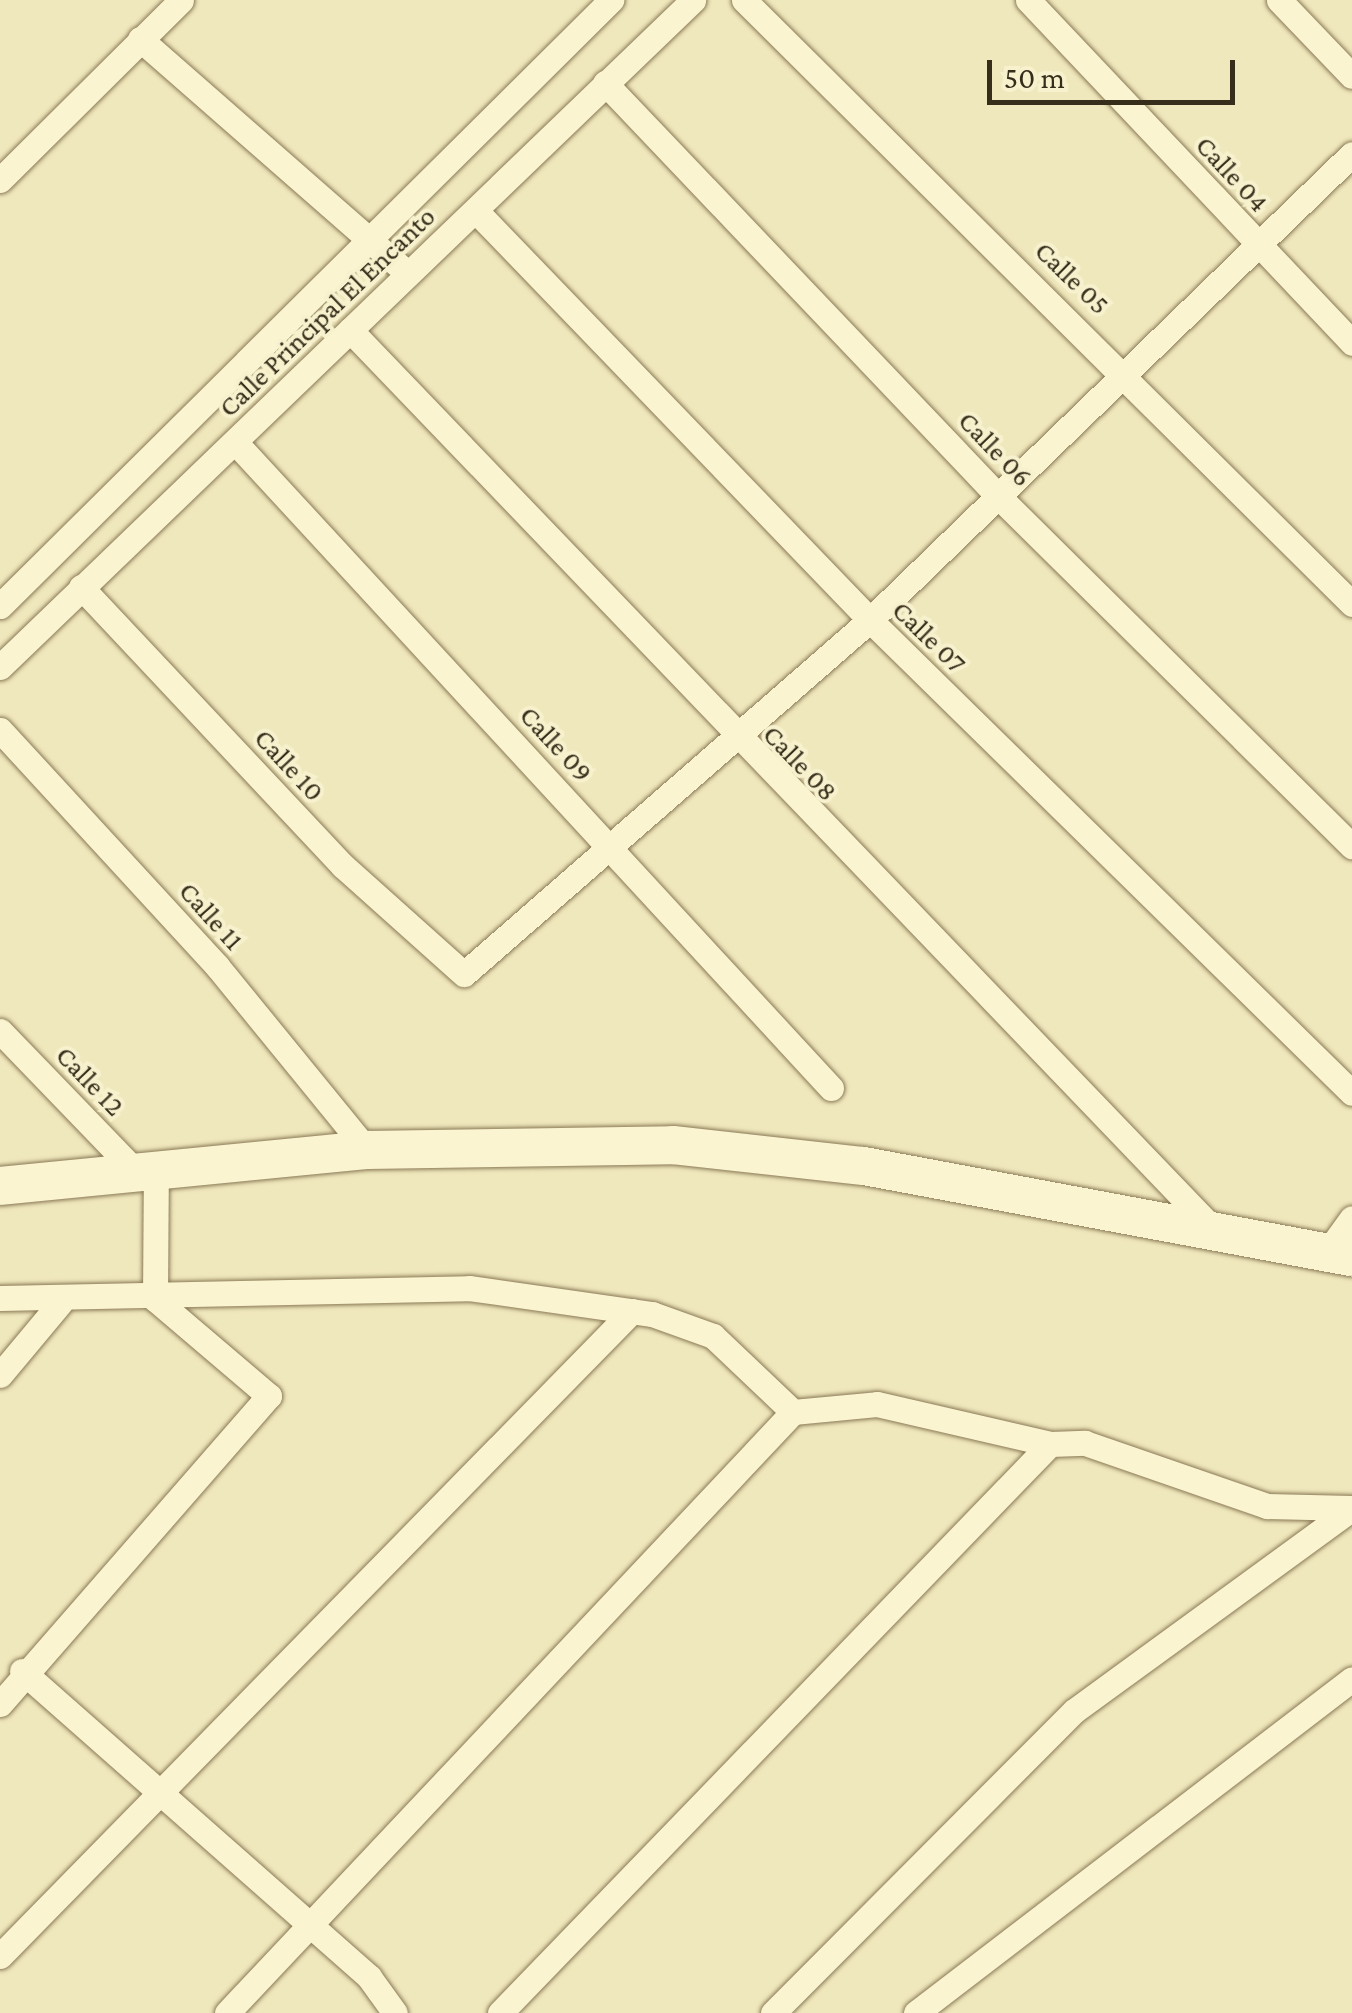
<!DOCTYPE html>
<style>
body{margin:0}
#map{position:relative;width:1352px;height:2013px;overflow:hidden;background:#f0e8bd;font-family:"Crimson Pro",serif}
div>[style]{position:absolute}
.roads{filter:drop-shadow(0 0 2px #897955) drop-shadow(0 0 2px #897955)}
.street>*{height:25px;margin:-12.5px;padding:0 12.5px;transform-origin:12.5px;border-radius:12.5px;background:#fbf4d1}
.secondary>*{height:38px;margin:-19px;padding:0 19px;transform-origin:19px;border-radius:19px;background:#fbf4d1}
span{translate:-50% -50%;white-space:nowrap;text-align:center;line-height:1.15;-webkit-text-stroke:8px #f7f1cd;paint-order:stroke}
.street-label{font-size:28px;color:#372d1b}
.scale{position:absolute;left:987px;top:60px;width:248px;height:45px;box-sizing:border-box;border:5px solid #372d1b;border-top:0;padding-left:12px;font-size:30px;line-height:35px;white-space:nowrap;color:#372d1b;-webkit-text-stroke:8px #f7f1cd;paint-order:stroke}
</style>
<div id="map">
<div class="roads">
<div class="street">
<div style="left:744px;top:0;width:857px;rotate:44.81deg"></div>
<div style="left:1028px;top:0;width:472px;rotate:46.6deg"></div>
<div style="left:1279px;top:0;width:105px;rotate:46.2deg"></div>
<div style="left:140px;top:39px;width:355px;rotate:41.2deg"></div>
<div style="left:605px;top:83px;width:570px;rotate:46.42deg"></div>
<div style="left:998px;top:496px;width:498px;rotate:44.7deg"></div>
<div style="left:0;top:180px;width:255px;rotate:-44.8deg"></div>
<div style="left:477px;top:212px;width:566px;rotate:46.07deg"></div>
<div style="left:870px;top:620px;width:675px;rotate:44.46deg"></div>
<div style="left:350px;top:330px;width:1249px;rotate:46.17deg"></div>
<div style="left:235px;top:442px;width:879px;rotate:47.31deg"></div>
<div style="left:81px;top:587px;width:383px;rotate:46.8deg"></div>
<div style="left:343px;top:866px;width:162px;rotate:41.8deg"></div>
<div style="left:464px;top:974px;width:539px;rotate:-41.09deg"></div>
<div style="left:870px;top:620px;width:670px;rotate:-44.03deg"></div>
<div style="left:0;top:606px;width:861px;rotate:-44.76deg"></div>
<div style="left:0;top:667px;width:962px;rotate:-43.9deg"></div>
<div style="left:0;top:730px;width:321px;rotate:47.4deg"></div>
<div style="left:217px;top:966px;width:237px;rotate:50.8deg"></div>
<div style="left:0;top:1031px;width:197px;rotate:46deg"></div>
<div style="left:1326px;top:1254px;width:44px;rotate:-54.2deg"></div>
<div style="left:0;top:1298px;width:469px;rotate:-1.2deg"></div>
<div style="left:469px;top:1288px;width:185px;rotate:8.1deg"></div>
<div style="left:652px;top:1314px;width:65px;rotate:19.8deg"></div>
<div style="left:713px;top:1336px;width:110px;rotate:43.5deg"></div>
<div style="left:793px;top:1412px;width:84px;rotate:-5.4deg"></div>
<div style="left:877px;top:1404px;width:178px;rotate:13deg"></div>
<div style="left:1050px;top:1444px;width:35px;rotate:-2deg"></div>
<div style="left:1085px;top:1443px;width:193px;rotate:19.1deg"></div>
<div style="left:1267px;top:1506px;width:85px;rotate:1.3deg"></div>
<div style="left:0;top:1375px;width:94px;rotate:-50.2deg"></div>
<div style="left:22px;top:1671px;width:463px;rotate:41.4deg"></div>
<div style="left:369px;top:1977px;width:44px;rotate:54.2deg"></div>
<div style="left:0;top:1704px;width:409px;rotate:-48.9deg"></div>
<div style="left:269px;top:1396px;width:150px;rotate:-139.6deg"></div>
<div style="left:155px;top:1299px;width:128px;rotate:-89.6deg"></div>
<div style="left:0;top:1956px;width:903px;rotate:-45.58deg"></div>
<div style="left:227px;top:2013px;width:826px;rotate:-46.72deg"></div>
<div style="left:500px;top:2013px;width:791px;rotate:-45.97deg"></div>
<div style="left:773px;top:2013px;width:426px;rotate:-45.1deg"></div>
<div style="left:1074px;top:1711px;width:344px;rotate:-36.1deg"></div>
<div style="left:916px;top:2013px;width:549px;rotate:-37.45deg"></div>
</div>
<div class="secondary">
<div style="left:0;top:1186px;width:369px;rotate:-5.6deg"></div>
<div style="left:367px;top:1150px;width:306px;rotate:-0.9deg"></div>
<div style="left:673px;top:1145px;width:192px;rotate:6.3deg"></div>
<div style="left:864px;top:1166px;width:496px;rotate:10.6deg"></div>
</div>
</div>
<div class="street-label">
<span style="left:1232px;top:174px;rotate:47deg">Calle 04</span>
<span style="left:1072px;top:278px;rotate:44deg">Calle 05</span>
<span style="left:327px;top:312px;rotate:-44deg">Calle Principal El Encanto</span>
<span style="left:995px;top:449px;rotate:46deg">Calle 06</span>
<span style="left:929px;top:637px;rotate:44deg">Calle 07</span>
<span style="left:556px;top:744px;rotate:47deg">Calle 09</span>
<span style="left:800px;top:763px;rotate:46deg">Calle 08</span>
<span style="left:289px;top:765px;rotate:47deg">Calle 10</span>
<span style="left:211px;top:916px;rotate:48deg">Calle 11</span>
<span style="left:90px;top:1081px;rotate:46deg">Calle 12</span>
</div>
<div class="scale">50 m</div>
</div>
